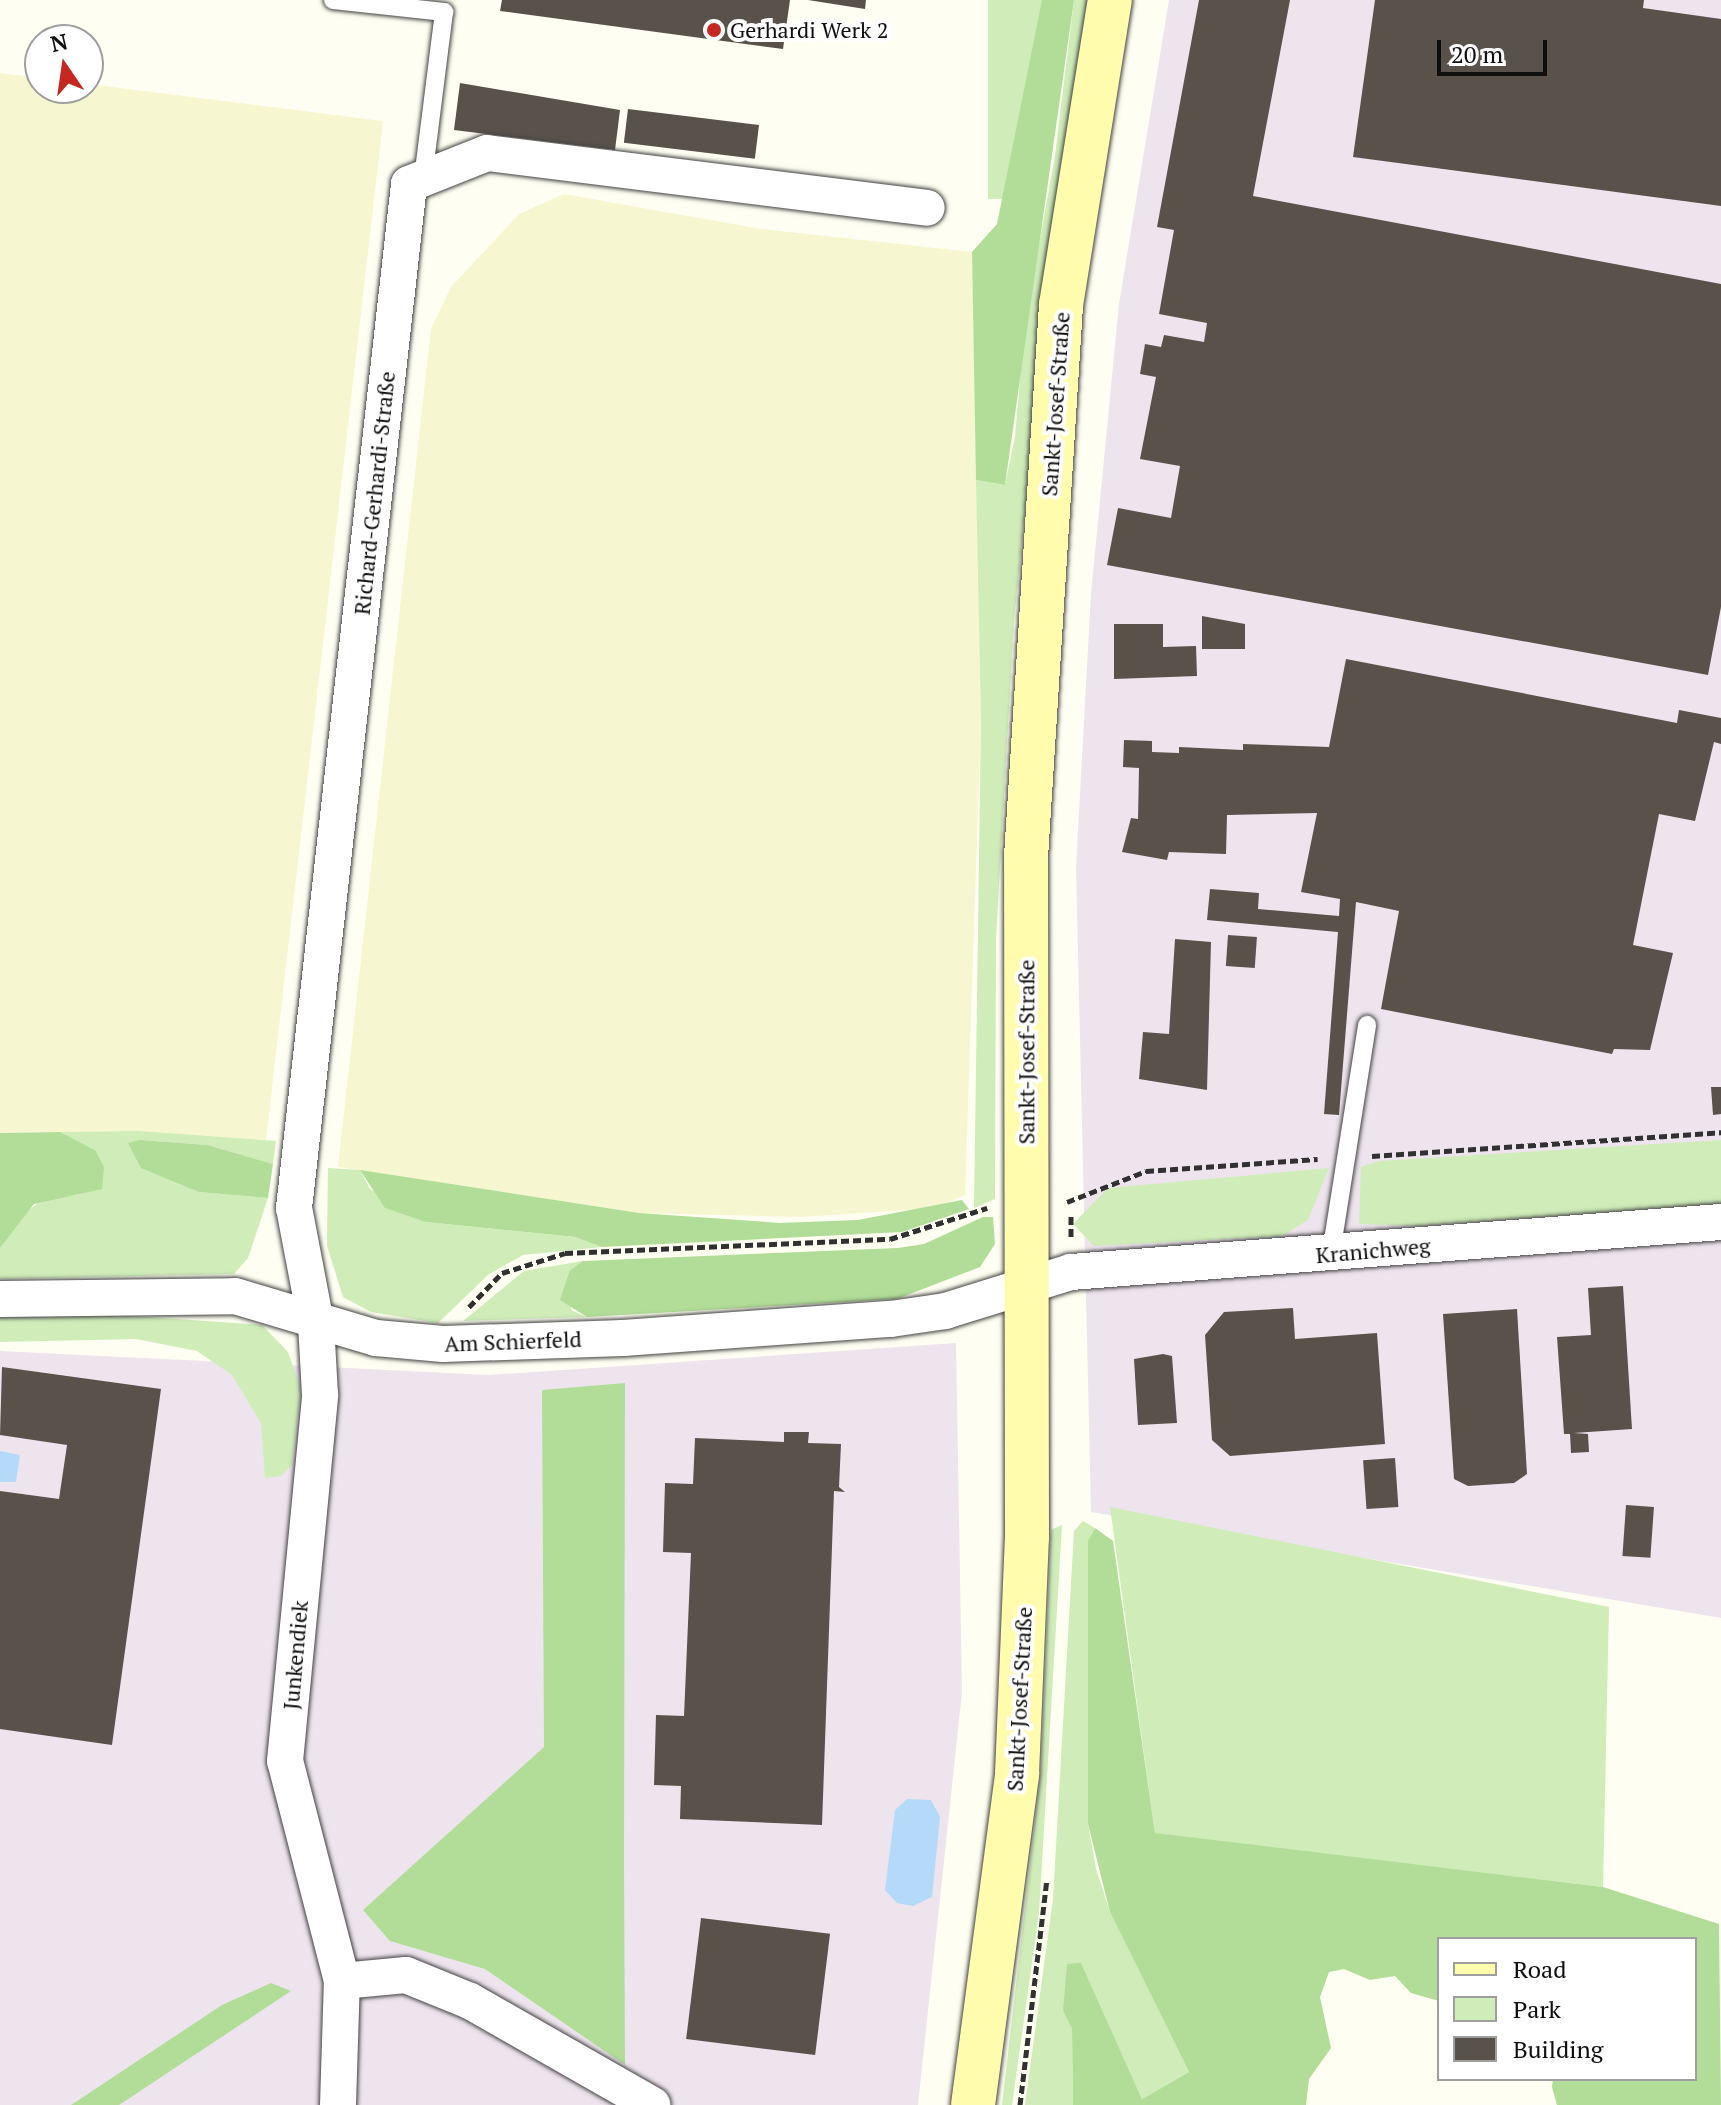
<!DOCTYPE html>
<meta charset="utf-8">
<style>
body{margin:0}
#map{position:relative;width:1721px;height:2105px;overflow:hidden;background:#fffef2;font-family:"PT Serif",serif}
div>[style]{position:absolute}
.industrial>*{inset:0;background:#eee4ee}
.farmland>*{inset:0;background:#f6f7d0}
.green>*{inset:0;background:#cfecb9;transform-origin:0 0}
.forest>*{inset:0;background:#b1dd98}
.water>*{inset:0;background:#b4d9f9}
.building>*{inset:0;background:#59524b;transform-origin:0 0}
.path>*{height:5px;margin-top:-2.5px;transform-origin:0;background:repeating-linear-gradient(90deg,#313131 0 8px,transparent 0 12px)}
.roads{filter:drop-shadow(0 0 2px #424242) drop-shadow(0 0 2px #424242)}
.lane>*{height:18px;margin:-9px;padding:0 9px;transform-origin:9px;border-radius:9px;background:#fff}
.street>*{height:36px;margin:-18px;padding:0 18px;transform-origin:18px;border-radius:18px;background:#fff}
.secondary>*{height:44px;margin:-22px;padding:0 22px;transform-origin:22px;border-radius:22px;background:#fffdad}
.dots>*{width:22px;height:22px;translate:-50% -50%;box-sizing:border-box;border:4px solid #fff;border-radius:50%}
span{translate:-50% -50%;white-space:nowrap;text-align:center;line-height:1.15;-webkit-text-stroke:8px #fff;paint-order:stroke}
.poi-label{font-size:22px;color:#0f0f0f}
.left{translate:0 -50%;text-align:left}
.street-label{font-size:22px;color:#0f0f0f}
.legend{position:absolute;left:1437px;top:1937px;width:260px;height:144px;box-sizing:border-box;background:#fff;border:2px solid #9f9f9f;margin:0;padding:10px 14px;list-style:none;font-size:24px;color:#0f0f0f}
.legend li{display:flex;align-items:center;gap:16px;height:40px}
.legend b{width:40px;border:2px solid #9f9f9f}
.north{position:absolute;left:24px;top:24px;width:80px;height:80px;box-sizing:border-box;background:#fff;border:2px solid #9f9f9f;border-radius:50%;rotate:347deg;font-size:22px;font-weight:700;line-height:32px;text-align:center;color:#0f0f0f}
.north::after{content:'';display:block;margin:auto;width:28px;height:36px;background:#c62821;clip-path:polygon(50% 0,100% 100%,50% 72%,0 100%)}
.scale{position:absolute;left:1437px;top:40px;width:110px;height:36px;box-sizing:border-box;border:4px solid #0f0f0f;border-top:0;padding-left:10px;font-size:24px;line-height:28px;white-space:nowrap;color:#0f0f0f;-webkit-text-stroke:6px #fff;paint-order:stroke}
</style>
<div id="map">
<div class="industrial">
<div style="clip-path:polygon(1169px 0,1721px 0,1721px 1618px,1091px 1512px,1076px 867px,1091px 594px,1119px 304px)"></div>
<div style="clip-path:polygon(956px 1343px,962px 1692px,918px 2105px,0 2105px,0 1351px,489px 1375px)"></div>
</div>
<div class="farmland">
<div style="clip-path:polygon(0 73px,40px 78px,40px 88px,88px 84px,383px 121px,265px 1149px,139px 1131px,0 1133px)"></div>
<div style="clip-path:polygon(564px 194px,761px 229px,972px 252px,981px 720px,965px 1195px,935px 1208px,801px 1217px,639px 1213px,338px 1167px,431px 329px,451px 287px,519px 214px)"></div>
</div>
<div class="green">
<div style="left:988px;top:0;width:54px;height:199px"></div>
<div style="clip-path:polygon(1074px 0,1102px 0,1031px 451px,1014px 621px,996px 938px,995px 1199px,974px 1208px,981px 720px,976px 480px,1005px 485px,1015px 437px,1025px 322px,1055px 156px)"></div>
<div style="clip-path:polygon(139px 1131px,276px 1141px,273px 1164px,208px 1145px,141px 1140px,176px 1181px,199px 1192px,268px 1198px,248px 1258px,234px 1274px,0 1279px,0 1248px,25px 1213px,46px 1197px,78px 1195px,95px 1150px,60px 1132px)"></div>
<div style="clip-path:polygon(1721px 1140px,1721px 1204px,1416px 1226px,1359px 1224px,1361px 1167px,1379px 1161px)"></div>
<div style="clip-path:polygon(328px 1168px,360px 1170px,370px 1189px,426px 1222px,575px 1237px,602px 1247px,523px 1255px,489px 1274px,438px 1323px,371px 1312px,343px 1297px,327px 1246px)"></div>
<div style="clip-path:polygon(1329px 1168px,1308px 1220px,1282px 1236px,1094px 1246px,1073px 1224px,1108px 1188px)"></div>
<div style="clip-path:polygon(583px 1261px,570px 1270px,571px 1310px,587px 1317px,463px 1321px,524px 1271px)"></div>
<div style="clip-path:polygon(104px 1314px,262px 1325px,288px 1352px,301px 1389px,292px 1465px,281px 1476px,265px 1478px,261px 1423px,232px 1375px,197px 1351px,136px 1339px,0 1342px,0 1316px)"></div>
<div style="clip-path:polygon(1110px 1507px,1609px 1607px,1603px 1887px,1155px 1834px)"></div>
<div style="clip-path:polygon(1083px 1521px,1095px 1528px,1088px 1542px,1088px 1824px,1096px 1869px,1110px 1912px,1189px 2072px,1142px 2099px,1081px 1964px,1063px 2011px,1072px 2029px,1073px 2105px,1025px 2105px,1053px 1899px,1074px 1531px)"></div>
<div style="clip-path:polygon(1062px 1525px,1039px 1913px,1012px 2105px,1002px 2105px,1041px 1770px,1051px 1530px)"></div>
</div>
<div class="forest">
<div style="clip-path:polygon(1042px 0,1074px 0,1005px 485px,976px 480px,972px 252px,997px 224px)"></div>
<div style="clip-path:polygon(60px 1132px,95px 1150px,104px 1167px,102px 1189px,34px 1204px,0 1248px,0 1133px)"></div>
<div style="clip-path:polygon(141px 1140px,208px 1145px,273px 1164px,268px 1198px,199px 1192px,141px 1168px,128px 1143px)"></div>
<div style="clip-path:polygon(360px 1170px,639px 1213px,780px 1223px,858px 1220px,962px 1200px,969px 1209px,902px 1232px,602px 1247px,575px 1237px,426px 1222px,385px 1208px)"></div>
<div style="clip-path:polygon(983px 1217px,993px 1217px,995px 1244px,980px 1267px,897px 1299px,587px 1317px,560px 1300px,570px 1270px,583px 1261px,898px 1248px,924px 1244px)"></div>
<div style="clip-path:polygon(625px 1383px,624px 1860px,625px 2065px,485px 1969px,390px 1941px,363px 1910px,544px 1747px,542px 1390px)"></div>
<div style="clip-path:polygon(1095px 1528px,1113px 1541px,1155px 1833px,1603px 1887px,1719px 1924px,1721px 2105px,1557px 2105px,1552px 2087px,1553px 2079px,1695px 2079px,1695px 1939px,1439px 1939px,1439px 2001px,1411px 1993px,1395px 1976px,1370px 1980px,1344px 1969px,1329px 1972px,1320px 1997px,1331px 2048px,1309px 2079px,1306px 2105px,1073px 2105px,1072px 2029px,1063px 2011px,1067px 1964px,1081px 1963px,1142px 2099px,1189px 2072px,1110px 1912px,1088px 1824px,1088px 1541px)"></div>
<div style="clip-path:polygon(271px 1983px,291px 1991px,119px 2105px,71px 2105px,222px 2005px)"></div>
</div>
<div class="water">
<div style="clip-path:polygon(0 1451px,20px 1455px,16px 1482px,0 1482px)"></div>
<div style="clip-path:polygon(907px 1799px,931px 1800px,940px 1817px,932px 1897px,913px 1906px,897px 1903px,885px 1890px,895px 1810px)"></div>
</div>
<div class="building">
<div style="clip-path:polygon(502px 0,790px 0,783px 49px,500px 11px)"></div>
<div style="clip-path:polygon(808px 0,866px 0,865px 9px)"></div>
<div style="clip-path:polygon(1199px 0,1290px 0,1253px 196px,1721px 284px,1721px 607px,1708px 675px,1107px 565px,1118px 508px,1171px 518px,1180px 466px,1140px 459px,1156px 377px,1140px 374px,1145px 344px,1161px 347px,1164px 335px,1204px 342px,1207px 323px,1159px 314px,1174px 230px,1157px 227px)"></div>
<div style="clip-path:polygon(1375px 0,1644px 0,1643px 8px,1721px 19px,1721px 206px,1353px 157px)"></div>
<div style="clip-path:polygon(460px 83px,620px 110px,615px 150px,454px 130px)"></div>
<div style="left:628px;top:109px;width:132px;height:34px;rotate:7deg"></div>
<div style="clip-path:polygon(1202px 616px,1245px 624px,1245px 649px,1202px 649px)"></div>
<div style="clip-path:polygon(1114px 624px,1163px 624px,1163px 647px,1196px 646px,1197px 676px,1114px 679px)"></div>
<div style="clip-path:polygon(1346px 659px,1677px 723px,1679px 710px,1721px 718px,1721px 744px,1714px 742px,1695px 821px,1659px 814px,1633px 945px,1673px 953px,1650px 1050px,1614px 1049px,1612px 1054px,1381px 1009px,1399px 911px,1356px 902px,1339px 1115px,1324px 1114px,1338px 932px,1207px 920px,1210px 889px,1259px 893px,1258px 909px,1339px 916px,1340px 899px,1301px 892px,1317px 813px,1227px 815px,1226px 854px,1169px 852px,1167px 860px,1122px 852px,1131px 818px,1138px 819px,1139px 768px,1123px 767px,1124px 740px,1152px 741px,1152px 752px,1179px 753px,1179px 747px,1243px 750px,1243px 744px,1329px 747px)"></div>
<div style="left:1228px;top:935px;width:29px;height:31px;rotate:4deg"></div>
<div style="clip-path:polygon(1175px 939px,1211px 942px,1207px 1090px,1139px 1079px,1143px 1032px,1169px 1034px)"></div>
<div style="clip-path:polygon(1711px 1087px,1721px 1087px,1721px 1114px,1713px 1115px)"></div>
<div style="clip-path:polygon(1623px 1286px,1632px 1429px,1574px 1433px,1588px 1434px,1589px 1452px,1571px 1453px,1570px 1434px,1564px 1434px,1557px 1337px,1591px 1335px,1588px 1288px)"></div>
<div style="clip-path:polygon(1293px 1308px,1295px 1339px,1377px 1333px,1385px 1444px,1230px 1456px,1212px 1440px,1205px 1335px,1224px 1312px)"></div>
<div style="clip-path:polygon(1517px 1309px,1527px 1474px,1514px 1483px,1468px 1486px,1454px 1479px,1443px 1314px)"></div>
<div style="clip-path:polygon(1163px 1354px,1172px 1356px,1177px 1423px,1138px 1425px,1134px 1359px)"></div>
<div style="clip-path:polygon(2px 1367px,161px 1389px,112px 1745px,0 1729px,0 1491px,59px 1499px,67px 1445px,0 1435px)"></div>
<div style="clip-path:polygon(784px 1432px,809px 1432px,808px 1443px,841px 1444px,839px 1487px,845px 1492px,834px 1491px,822px 1825px,680px 1819px,681px 1786px,654px 1785px,656px 1715px,684px 1716px,691px 1553px,663px 1552px,665px 1483px,693px 1484px,695px 1438px,784px 1442px)"></div>
<div style="left:1395px;top:1458px;width:49px;height:32px;rotate:86deg"></div>
<div style="left:1626px;top:1505px;width:28px;height:51px;rotate:4deg"></div>
<div style="left:701px;top:1918px;width:130px;height:122px;rotate:7deg"></div>
</div>
<div class="path">
<div style="left:1372px;top:1156px;width:350px;rotate:-3.9deg"></div>
<div style="left:1067px;top:1202px;width:85px;rotate:-21.4deg"></div>
<div style="left:1146px;top:1171px;width:172px;rotate:-4deg"></div>
<div style="left:1071px;top:1216px;width:22px;rotate:90deg"></div>
<div style="left:469px;top:1307px;width:47px;rotate:-45.9deg"></div>
<div style="left:502px;top:1273px;width:66px;rotate:-17.6deg"></div>
<div style="left:565px;top:1253px;width:325px;rotate:-2.5deg"></div>
<div style="left:890px;top:1239px;width:102px;rotate:-17.7deg"></div>
<div style="left:1020px;top:2105px;width:227px;rotate:-83.2deg"></div>
</div>
<div class="roads">
<div class="lane">
<div style="left:333px;top:0;width:112px;rotate:6.2deg"></div>
<div style="left:444px;top:12px;width:168px;rotate:97.2deg"></div>
<div style="left:1331px;top:1253px;width:231px;rotate:-81deg"></div>
</div>
<div class="street">
<div style="left:0;top:1299px;width:235px;rotate:-0.7deg"></div>
<div style="left:235px;top:1296px;width:147px;rotate:16.6deg"></div>
<div style="left:376px;top:1338px;width:67px;rotate:5.1deg"></div>
<div style="left:443px;top:1344px;width:180px;rotate:-1.9deg"></div>
<div style="left:623px;top:1338px;width:269px;rotate:-4.1deg"></div>
<div style="left:891px;top:1319px;width:55px;rotate:-8.4deg"></div>
<div style="left:945px;top:1311px;width:132px;rotate:-17.2deg"></div>
<div style="left:1071px;top:1272px;width:652px;rotate:-4.4deg"></div>
<div style="left:342px;top:1981px;width:64px;rotate:-5.4deg"></div>
<div style="left:406px;top:1975px;width:69px;rotate:22.1deg"></div>
<div style="left:470px;top:2001px;width:210px;rotate:29.7deg"></div>
<div style="left:338px;top:2105px;width:124px;rotate:-88.2deg"></div>
<div style="left:342px;top:1981px;width:227px;rotate:-104.5deg"></div>
<div style="left:285px;top:1761px;width:368px;rotate:-84.5deg"></div>
<div style="left:320px;top:1395px;width:72px;rotate:-93.2deg"></div>
<div style="left:316px;top:1323px;width:117px;rotate:-100.8deg"></div>
<div style="left:294px;top:1208px;width:1030px;rotate:-83.59deg"></div>
<div style="left:409px;top:184px;width:84px;rotate:-21.7deg"></div>
<div style="left:487px;top:153px;width:443px;rotate:7.1deg"></div>
</div>
<div class="secondary">
<div style="left:973px;top:2105px;width:334px;rotate:-82.4deg"></div>
<div style="left:1017px;top:1774px;width:236px;rotate:-87.6deg"></div>
<div style="left:1027px;top:1538px;width:681px;rotate:-90.08deg"></div>
<div style="left:1026px;top:857px;width:553px;rotate:-86.37deg"></div>
<div style="left:1061px;top:305px;width:309px;rotate:-80.9deg"></div>
</div>
</div>
<div class="dots">
<div style="left:714px;top:30px;background:#c62821"></div>
</div>
<div class="poi-label">
<span class="left" style="left:730px;top:30px">Gerhardi Werk 2</span>
</div>
<div class="street-label">
<span style="left:1055px;top:404px;rotate:-86deg">Sankt-Josef-Straße</span>
<span style="left:374px;top:493px;rotate:-84deg">Richard-Gerhardi-Straße</span>
<span style="left:1026px;top:1052px;rotate:-90deg">Sankt-Josef-Straße</span>
<span style="left:1373px;top:1250px;rotate:-5deg">Kranichweg</span>
<span style="left:513px;top:1341px;rotate:-2deg">Am Schierfeld</span>
<span style="left:295px;top:1655px;rotate:-85deg">Junkendiek</span>
<span style="left:1019px;top:1699px;rotate:-87deg">Sankt-Josef-Straße</span>
</div>
<ul class="legend">
<li><b style="height:10px;background:#fffdad"></b>Road</li>
<li><b style="height:22px;background:#cfecb9"></b>Park</li>
<li><b style="height:22px;background:#59524b"></b>Building</li>
</ul>
<div class="north">N</div>
<div class="scale">20 m</div>
</div>
